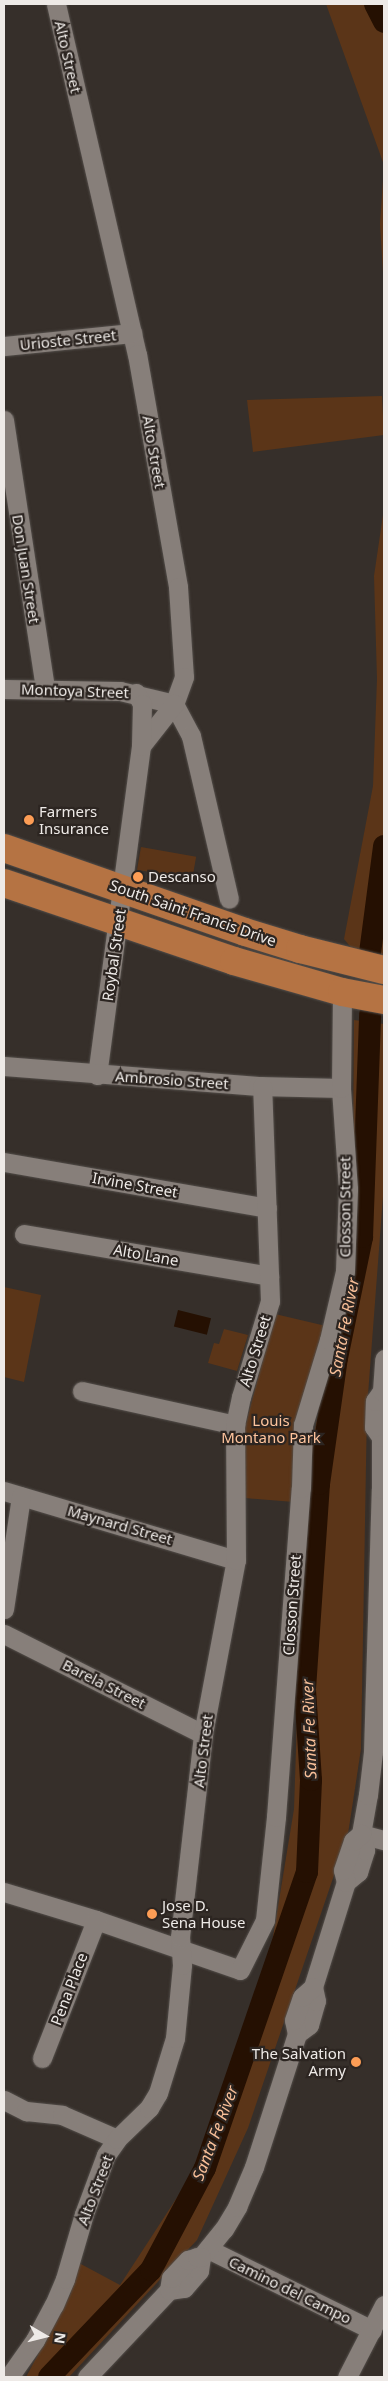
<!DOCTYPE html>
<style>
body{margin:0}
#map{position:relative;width:388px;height:2381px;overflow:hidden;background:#362f2a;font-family:"Noto Sans",sans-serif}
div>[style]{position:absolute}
.green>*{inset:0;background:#5b3518;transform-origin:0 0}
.water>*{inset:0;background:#251002;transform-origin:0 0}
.river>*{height:22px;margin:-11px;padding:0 11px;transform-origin:11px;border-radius:11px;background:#251002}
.roads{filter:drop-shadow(0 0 1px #534e4a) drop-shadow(0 0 1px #534e4a)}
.minor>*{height:19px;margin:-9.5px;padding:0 9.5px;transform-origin:9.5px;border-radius:9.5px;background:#877f7a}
.highway>*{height:28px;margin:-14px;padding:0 14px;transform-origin:14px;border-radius:14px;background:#b57343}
.dots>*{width:14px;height:14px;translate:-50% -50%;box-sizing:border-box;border:2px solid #2c2521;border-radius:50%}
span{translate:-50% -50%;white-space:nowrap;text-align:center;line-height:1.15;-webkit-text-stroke:4.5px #2c2521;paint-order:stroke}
.street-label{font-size:15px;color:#eeeae7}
.poi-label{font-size:15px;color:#eeeae7}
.left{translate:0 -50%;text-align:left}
.right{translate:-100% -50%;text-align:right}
.park-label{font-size:15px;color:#fec49d}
.water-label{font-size:16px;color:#f8bf98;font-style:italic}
.frame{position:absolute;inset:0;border:5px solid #eeeae7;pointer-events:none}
.north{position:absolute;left:20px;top:2311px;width:50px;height:50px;-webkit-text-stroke:4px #2c2521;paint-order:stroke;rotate:98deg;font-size:14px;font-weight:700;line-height:20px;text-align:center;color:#eeeae7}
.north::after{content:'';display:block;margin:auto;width:18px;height:22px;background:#eeeae7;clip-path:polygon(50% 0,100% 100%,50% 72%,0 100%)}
</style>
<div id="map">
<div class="green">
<div style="clip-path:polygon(326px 4px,384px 4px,384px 289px,380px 224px,384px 165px)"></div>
<div style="clip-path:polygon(382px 396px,384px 435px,253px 452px,247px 400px)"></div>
<div style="clip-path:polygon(384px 508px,384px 958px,353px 950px,344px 939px,373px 786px,377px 679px,374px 576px)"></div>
<div style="left:141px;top:847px;width:56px;height:23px;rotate:10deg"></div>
<div style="clip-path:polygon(354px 1020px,384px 1024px,384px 1183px,367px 1408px,361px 1749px,348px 1834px,248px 2128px,197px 2240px,69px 2377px,26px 2377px,70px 2295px,79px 2263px,120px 2285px,191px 2176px,272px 1943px,294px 1809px,303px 1543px,310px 1456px,321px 1400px,352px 1268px)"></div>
<div style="clip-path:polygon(4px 1287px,41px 1295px,24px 1382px,4px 1377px)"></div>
<div style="clip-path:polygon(275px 1314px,326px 1326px,294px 1502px,245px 1498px,245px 1427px)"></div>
<div style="clip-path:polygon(224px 1329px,248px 1335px,237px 1371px,208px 1363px,214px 1343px,219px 1344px)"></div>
</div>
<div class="water">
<div style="left:178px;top:1310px;width:34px;height:17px;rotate:14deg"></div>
</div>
<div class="river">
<div style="left:375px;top:4px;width:20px;rotate:63deg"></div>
<div style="left:370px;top:953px;width:108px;rotate:-82.5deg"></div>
<div style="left:49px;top:2377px;width:148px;rotate:-46.4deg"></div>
<div style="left:151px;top:2270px;width:115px;rotate:-62.1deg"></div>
<div style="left:205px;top:2168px;width:313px;rotate:-71deg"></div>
<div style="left:307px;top:1872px;width:92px;rotate:-87.5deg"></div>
<div style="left:311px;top:1780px;width:91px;rotate:-93.8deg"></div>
<div style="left:305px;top:1689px;width:205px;rotate:-86.1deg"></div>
<div style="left:319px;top:1484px;width:127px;rotate:-81.9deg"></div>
<div style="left:337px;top:1358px;width:124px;rotate:-78.3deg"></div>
<div style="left:362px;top:1237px;width:223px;rotate:-87.9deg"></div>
</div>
<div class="roads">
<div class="minor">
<div style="left:56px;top:4px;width:359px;rotate:77deg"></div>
<div style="left:137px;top:354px;width:237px;rotate:80deg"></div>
<div style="left:178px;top:587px;width:90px;rotate:86.2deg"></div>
<div style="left:184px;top:677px;width:29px;rotate:110deg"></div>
<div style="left:174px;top:704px;width:36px;rotate:62deg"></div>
<div style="left:191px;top:736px;width:167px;rotate:76.9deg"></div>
<div style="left:4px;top:346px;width:129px;rotate:-5.8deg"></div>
<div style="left:4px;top:420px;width:272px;rotate:81.3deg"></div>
<div style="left:4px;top:689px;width:116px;rotate:1deg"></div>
<div style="left:120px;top:691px;width:56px;rotate:13.5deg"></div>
<div style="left:174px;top:704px;width:53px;rotate:128.2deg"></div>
<div style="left:141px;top:746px;width:332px;rotate:97.6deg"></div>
<div style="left:136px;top:693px;width:13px;rotate:61deg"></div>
<div style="left:142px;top:704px;width:42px;rotate:91.4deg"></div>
<div style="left:4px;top:1066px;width:255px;rotate:4.5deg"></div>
<div style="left:258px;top:1086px;width:83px;rotate:1.4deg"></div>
<div style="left:4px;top:1162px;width:267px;rotate:9.9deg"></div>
<div style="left:24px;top:1234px;width:249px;rotate:9.7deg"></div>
<div style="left:82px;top:1391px;width:157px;rotate:12.5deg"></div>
<div style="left:4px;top:1491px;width:242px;rotate:16.6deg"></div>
<div style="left:4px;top:1609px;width:114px;rotate:-81.4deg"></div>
<div style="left:4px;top:1634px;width:223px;rotate:26.7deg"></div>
<div style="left:361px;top:1834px;width:24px;rotate:15deg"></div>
<div style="left:346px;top:1882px;width:16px;rotate:-40deg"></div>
<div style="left:358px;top:1872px;width:23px;rotate:-72deg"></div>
<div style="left:365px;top:1850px;width:16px;rotate:-104deg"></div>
<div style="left:361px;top:1834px;width:40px;rotate:-80deg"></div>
<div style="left:368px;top:1795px;width:43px;rotate:-83.4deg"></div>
<div style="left:373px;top:1752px;width:263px;rotate:-88.3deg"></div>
<div style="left:381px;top:1489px;width:52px;rotate:-90deg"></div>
<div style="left:381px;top:1437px;width:12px;rotate:-125deg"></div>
<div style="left:374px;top:1427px;width:26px;rotate:-88deg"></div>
<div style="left:375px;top:1401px;width:12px;rotate:-55deg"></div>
<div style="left:382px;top:1391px;width:32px;rotate:-86deg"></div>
<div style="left:4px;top:1892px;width:96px;rotate:16.9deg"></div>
<div style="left:96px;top:1920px;width:152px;rotate:19.1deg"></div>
<div style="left:240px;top:1970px;width:56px;rotate:-63.4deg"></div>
<div style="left:265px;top:1920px;width:104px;rotate:-83.9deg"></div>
<div style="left:276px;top:1817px;width:330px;rotate:-85.7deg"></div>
<div style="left:301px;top:1488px;width:63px;rotate:-88.2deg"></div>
<div style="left:303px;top:1425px;width:89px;rotate:-73deg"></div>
<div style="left:329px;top:1340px;width:71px;rotate:-76.9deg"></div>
<div style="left:345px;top:1271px;width:82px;rotate:-87.9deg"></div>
<div style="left:348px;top:1189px;width:101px;rotate:-94deg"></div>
<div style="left:341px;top:1088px;width:96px;rotate:-89.4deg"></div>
<div style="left:297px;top:2034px;width:15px;rotate:-37deg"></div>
<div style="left:309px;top:2025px;width:25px;rotate:-74deg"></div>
<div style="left:316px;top:2001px;width:14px;rotate:-102deg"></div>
<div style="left:313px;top:1987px;width:110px;rotate:-72.6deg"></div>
<div style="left:346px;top:1882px;width:12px;rotate:-104deg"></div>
<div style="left:343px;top:1870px;width:31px;rotate:-71deg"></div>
<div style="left:353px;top:1841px;width:11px;rotate:-41deg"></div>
<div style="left:42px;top:2058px;width:148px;rotate:-68.6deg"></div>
<div style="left:4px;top:2100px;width:25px;rotate:27deg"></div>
<div style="left:26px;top:2111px;width:36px;rotate:6deg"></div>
<div style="left:62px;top:2115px;width:60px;rotate:23.6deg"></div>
<div style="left:208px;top:2249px;width:183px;rotate:26.3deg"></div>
<div style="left:169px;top:2290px;width:15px;rotate:-8deg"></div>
<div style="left:184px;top:2288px;width:23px;rotate:-49deg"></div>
<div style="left:199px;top:2271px;width:14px;rotate:-82deg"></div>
<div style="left:201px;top:2257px;width:36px;rotate:-51deg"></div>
<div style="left:224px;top:2229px;width:26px;rotate:-59deg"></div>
<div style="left:237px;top:2207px;width:43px;rotate:-67deg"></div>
<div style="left:254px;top:2167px;width:140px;rotate:-72.1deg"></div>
<div style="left:297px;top:2034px;width:14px;rotate:-102deg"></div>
<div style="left:294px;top:2020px;width:24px;rotate:-71deg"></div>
<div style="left:302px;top:1997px;width:15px;rotate:-42deg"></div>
<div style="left:9px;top:2377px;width:45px;rotate:-54.9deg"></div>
<div style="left:35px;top:2340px;width:40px;rotate:-62deg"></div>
<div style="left:54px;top:2305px;width:28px;rotate:-67deg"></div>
<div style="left:65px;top:2279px;width:68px;rotate:-73.7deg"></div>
<div style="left:84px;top:2214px;width:63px;rotate:-69.6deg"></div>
<div style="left:106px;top:2155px;width:19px;rotate:-55deg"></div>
<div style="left:117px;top:2139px;width:45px;rotate:-44.1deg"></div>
<div style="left:149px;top:2108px;width:17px;rotate:-59deg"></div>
<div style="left:158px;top:2093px;width:58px;rotate:-72.8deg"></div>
<div style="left:175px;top:2038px;width:73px;rotate:-84.5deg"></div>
<div style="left:182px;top:1965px;width:28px;rotate:-94deg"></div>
<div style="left:180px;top:1937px;width:204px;rotate:-83.5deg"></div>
<div style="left:203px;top:1734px;width:177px;rotate:-79.3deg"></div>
<div style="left:236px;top:1560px;width:135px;rotate:-90.4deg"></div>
<div style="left:235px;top:1425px;width:29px;rotate:-78deg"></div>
<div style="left:241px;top:1397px;width:100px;rotate:-73.2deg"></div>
<div style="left:270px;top:1301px;width:215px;rotate:-92.1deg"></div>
<div style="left:87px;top:2377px;width:120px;rotate:-46.7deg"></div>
<div style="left:169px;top:2290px;width:12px;rotate:-81deg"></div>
<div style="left:171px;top:2278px;width:25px;rotate:-47deg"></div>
<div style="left:188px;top:2260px;width:9px;rotate:-18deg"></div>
<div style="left:197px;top:2257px;width:4px"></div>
<div style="left:347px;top:2377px;width:81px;rotate:-62.8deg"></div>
</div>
<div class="highway">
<div style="left:4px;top:848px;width:255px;rotate:19.2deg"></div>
<div style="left:245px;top:932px;width:58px;rotate:17.2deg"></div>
<div style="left:300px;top:949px;width:87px;rotate:14deg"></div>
<div style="left:4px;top:883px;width:243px;rotate:18.7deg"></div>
<div style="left:234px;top:961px;width:112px;rotate:16deg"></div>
<div style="left:342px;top:992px;width:43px;rotate:10.8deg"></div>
</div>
</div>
<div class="dots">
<div style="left:29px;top:820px;background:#fd9d55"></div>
<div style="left:138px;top:877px;background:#fd9d55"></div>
<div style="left:152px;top:1914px;background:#fd9d55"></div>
<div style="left:356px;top:2062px;background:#fd9d55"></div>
</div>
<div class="street-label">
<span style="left:68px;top:57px;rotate:77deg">Alto Street</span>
<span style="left:68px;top:340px;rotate:-6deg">Urioste Street</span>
<span style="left:154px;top:452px;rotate:80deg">Alto Street</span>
<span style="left:26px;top:569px;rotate:81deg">Don Juan Street</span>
<span style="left:75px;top:691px;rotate:2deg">Montoya Street</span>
<span style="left:193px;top:913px;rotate:19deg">South Saint Francis Drive</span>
<span style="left:114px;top:955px;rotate:-82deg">Roybal Street</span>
<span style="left:172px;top:1080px;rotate:4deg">Ambrosio Street</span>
<span style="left:135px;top:1185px;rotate:10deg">Irvine Street</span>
<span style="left:345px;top:1207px;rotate:-90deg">Closson Street</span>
<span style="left:146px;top:1255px;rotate:10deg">Alto Lane</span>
<span style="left:255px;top:1351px;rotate:-73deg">Alto Street</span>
<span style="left:120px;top:1525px;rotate:16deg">Maynard Street</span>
<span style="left:292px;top:1605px;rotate:-86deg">Closson Street</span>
<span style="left:104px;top:1684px;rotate:27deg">Barela Street</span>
<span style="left:203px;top:1751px;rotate:-83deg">Alto Street</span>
<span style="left:69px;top:1989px;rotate:-69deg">Pena Place</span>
<span style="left:95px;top:2190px;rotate:-69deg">Alto Street</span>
<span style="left:290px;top:2290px;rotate:26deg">Camino del Campo</span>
</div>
<div class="poi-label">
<span class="left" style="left:39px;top:820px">Farmers<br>Insurance</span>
<span class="left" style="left:148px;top:877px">Descanso</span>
<span class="left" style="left:162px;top:1914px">Jose D.<br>Sena House</span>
<span class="right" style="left:346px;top:2062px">The Salvation<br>Army</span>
</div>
<div class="park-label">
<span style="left:271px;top:1429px">Louis<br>Montano Park</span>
</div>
<div class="water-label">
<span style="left:344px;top:1327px;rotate:-79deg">Santa Fe River</span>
<span style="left:309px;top:1729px;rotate:-92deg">Santa Fe River</span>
<span style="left:215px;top:2133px;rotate:-69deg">Santa Fe River</span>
</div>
<div class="frame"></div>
<div class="north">N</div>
</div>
